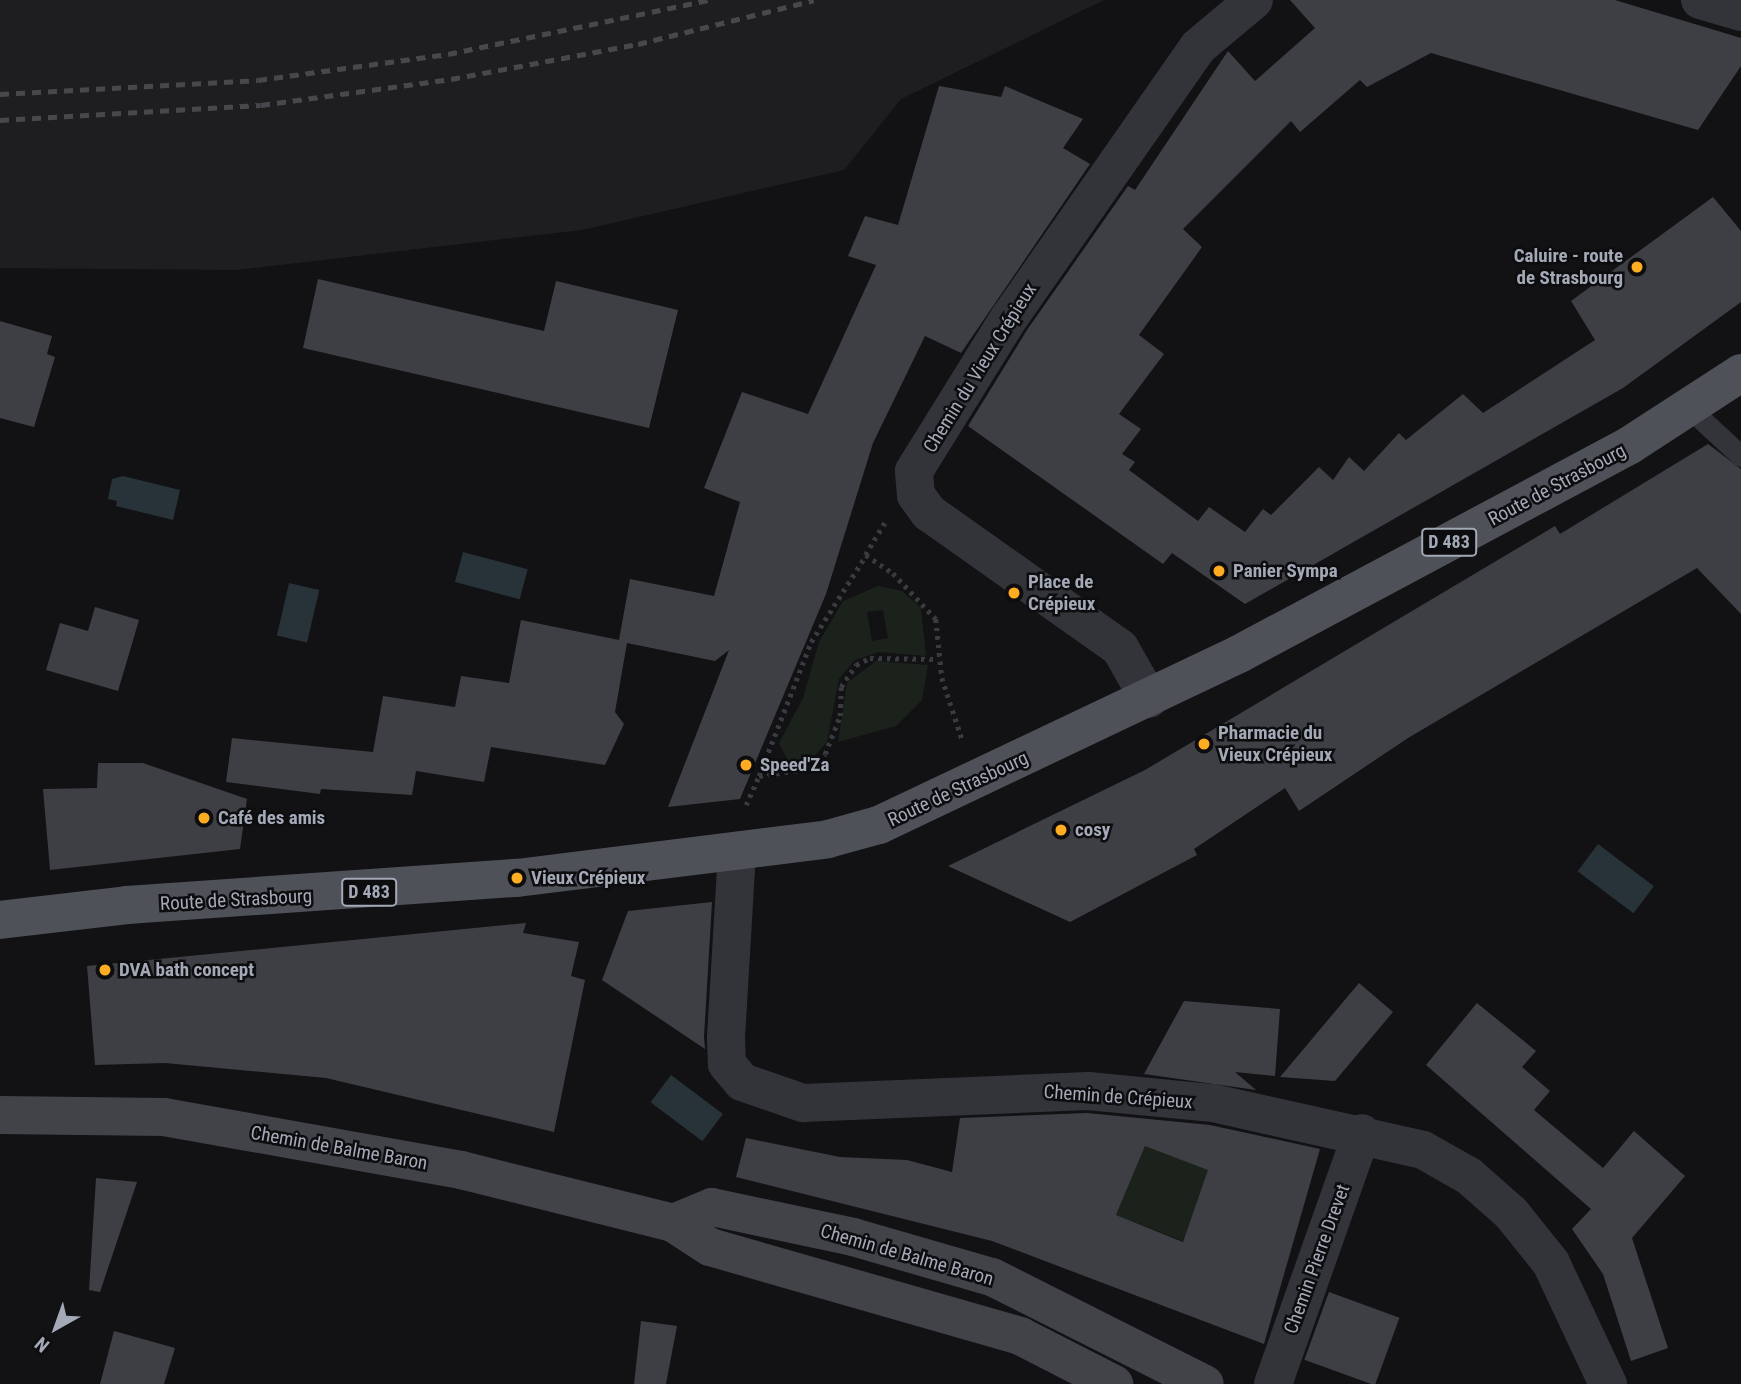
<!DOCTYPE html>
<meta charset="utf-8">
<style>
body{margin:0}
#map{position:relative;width:1741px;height:1384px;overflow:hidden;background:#121214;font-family:"Roboto Condensed",sans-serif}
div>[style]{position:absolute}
.built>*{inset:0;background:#1e1e21}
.green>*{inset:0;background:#1a221b}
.water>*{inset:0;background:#283239;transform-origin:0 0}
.building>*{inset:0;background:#3e3f44;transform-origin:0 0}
.path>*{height:4.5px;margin-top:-2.25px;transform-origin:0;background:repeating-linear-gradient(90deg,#393b40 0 3.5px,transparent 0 8.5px)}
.lane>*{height:21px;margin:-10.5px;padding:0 10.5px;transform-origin:10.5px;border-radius:10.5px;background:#333439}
.street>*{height:38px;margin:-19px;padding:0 19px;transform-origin:19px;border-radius:19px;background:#333439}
.secondary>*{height:38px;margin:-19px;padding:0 19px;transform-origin:19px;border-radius:19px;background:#414349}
.primary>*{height:38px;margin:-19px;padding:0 19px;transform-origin:19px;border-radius:19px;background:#4f5159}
.rail>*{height:5px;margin-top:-2.5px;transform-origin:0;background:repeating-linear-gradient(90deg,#46484e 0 9px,transparent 0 16px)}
.dots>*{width:19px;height:19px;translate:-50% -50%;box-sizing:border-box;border:4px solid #0d0d0f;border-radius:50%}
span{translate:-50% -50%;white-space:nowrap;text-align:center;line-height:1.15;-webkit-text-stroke:5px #0d0d0f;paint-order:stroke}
.shield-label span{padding:2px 5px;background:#0d0d0f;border:2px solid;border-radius:5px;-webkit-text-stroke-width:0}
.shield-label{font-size:18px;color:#a3a9b6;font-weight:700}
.poi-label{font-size:19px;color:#a3a9b6;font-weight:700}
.right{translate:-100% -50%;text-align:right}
.left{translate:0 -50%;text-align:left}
.street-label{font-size:19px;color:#a3a9b6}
.north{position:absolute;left:21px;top:1293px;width:70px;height:70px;-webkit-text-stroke:5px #0d0d0f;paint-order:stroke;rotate:220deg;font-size:19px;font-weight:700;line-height:28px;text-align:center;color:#a3a9b6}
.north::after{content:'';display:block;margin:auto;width:24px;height:32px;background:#a3a9b6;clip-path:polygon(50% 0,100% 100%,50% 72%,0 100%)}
</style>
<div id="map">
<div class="built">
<div style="clip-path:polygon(0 0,1104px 0,901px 99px,844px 170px,582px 230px,236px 270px,0 268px)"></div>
</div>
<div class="green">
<div style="clip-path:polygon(evenodd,878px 586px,902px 591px,921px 608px,926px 656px,879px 652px,855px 660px,839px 679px,827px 742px,809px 762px,790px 765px,779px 743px,803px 698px,819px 642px,843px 601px,878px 586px,883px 610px,888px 638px,872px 641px,867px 612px,883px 610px)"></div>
<div style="clip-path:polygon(876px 661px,928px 665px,922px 700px,896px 726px,838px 742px,847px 683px)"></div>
<div style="clip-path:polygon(1145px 1146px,1196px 1160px,1217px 1152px,1183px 1241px,1116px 1215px)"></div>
</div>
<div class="water">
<div style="clip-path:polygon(123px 476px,180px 490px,173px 520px,116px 506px,117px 501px,108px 499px,112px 479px)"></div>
<div style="left:463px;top:552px;width:67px;height:31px;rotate:15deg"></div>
<div style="left:289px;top:583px;width:31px;height:54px;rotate:13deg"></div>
<div style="left:1598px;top:844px;width:70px;height:34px;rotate:37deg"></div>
<div style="left:671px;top:1075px;width:65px;height:34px;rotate:37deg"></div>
</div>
<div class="building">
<div style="clip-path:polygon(1290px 0,1615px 0,1741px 38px,1741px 66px,1698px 130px,1431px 53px,1367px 87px,1360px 80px,1300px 132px,1291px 121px,1183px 229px,1202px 247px,1139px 335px,1164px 354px,1119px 414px,1141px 429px,1122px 454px,1135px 462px,1129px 470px,1198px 521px,1209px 507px,1245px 532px,1263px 509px,1271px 515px,1319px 467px,1333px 480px,1349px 457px,1364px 471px,1399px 433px,1406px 440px,1463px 394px,1483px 413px,1595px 340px,1571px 301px,1713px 197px,1741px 231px,1741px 302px,1623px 388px,1245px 604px,1172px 553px,1163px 564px,968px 426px,1027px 330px,1128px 186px,1135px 190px,1228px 51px,1255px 81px,1315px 28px)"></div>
<div style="clip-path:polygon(939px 86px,1001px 97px,1005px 86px,1083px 119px,1063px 148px,1090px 164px,961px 353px,925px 336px,873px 443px,826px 594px,740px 799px,668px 807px,729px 650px,715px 661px,627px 643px,615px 712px,624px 724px,605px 765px,491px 747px,484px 782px,416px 771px,412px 795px,321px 789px,320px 794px,226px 782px,232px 738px,373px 752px,383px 696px,455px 707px,461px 676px,509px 683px,521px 620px,619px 640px,630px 579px,714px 596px,740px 502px,704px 488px,742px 392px,808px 414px,876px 265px,848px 256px,865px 216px,898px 225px)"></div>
<div style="clip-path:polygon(318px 279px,544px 331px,556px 281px,678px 310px,649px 428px,303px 348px)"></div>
<div style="clip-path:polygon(0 321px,52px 336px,47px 354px,55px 357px,34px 427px,0 418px)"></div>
<div style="clip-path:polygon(1708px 444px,1741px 469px,1741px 614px,1697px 568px,1408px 738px,1299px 811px,1285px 788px,1194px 849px,1197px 855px,1070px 922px,948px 866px,1145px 770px,1555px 526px,1560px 534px)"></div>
<div style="clip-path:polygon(95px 607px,139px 620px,118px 691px,46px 670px,60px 623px,88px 631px)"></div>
<div style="clip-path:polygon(98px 763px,143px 763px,247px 799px,240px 849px,50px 870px,43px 789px,97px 788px)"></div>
<div style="clip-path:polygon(712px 902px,704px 1037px,705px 1049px,602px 980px,628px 911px)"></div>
<div style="clip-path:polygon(526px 923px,523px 933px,579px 942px,571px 976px,585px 980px,554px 1132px,326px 1078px,165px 1063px,95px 1065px,87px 966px)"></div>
<div style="clip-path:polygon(1359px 983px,1393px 1012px,1335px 1081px,1280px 1077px)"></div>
<div style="clip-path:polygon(1184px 1001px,1280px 1009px,1275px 1076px,1235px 1072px,1256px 1090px,1144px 1074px)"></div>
<div style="clip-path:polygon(1477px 1003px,1536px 1051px,1522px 1067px,1550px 1091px,1534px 1110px,1603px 1168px,1634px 1131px,1685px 1176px,1632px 1238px,1668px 1348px,1631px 1361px,1603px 1274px,1572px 1229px,1591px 1209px,1426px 1065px)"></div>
<div style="clip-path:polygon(evenodd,1087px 1113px,1210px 1125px,1320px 1149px,1264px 1344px,992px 1241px,736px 1177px,746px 1138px,840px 1157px,907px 1160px,952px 1172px,960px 1118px,1087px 1113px,1145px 1146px,1208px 1170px,1183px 1242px,1116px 1215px,1145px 1146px)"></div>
<div style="clip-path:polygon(96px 1178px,137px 1182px,100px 1292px,89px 1290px)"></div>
<div style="left:1329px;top:1292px;width:75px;height:72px;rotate:20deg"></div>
<div style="clip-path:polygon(641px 1321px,677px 1326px,666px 1384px,634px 1384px)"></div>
<div style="clip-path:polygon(114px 1331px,175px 1348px,164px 1384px,100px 1384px)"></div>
</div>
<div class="path">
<div style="left:885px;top:523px;width:37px;rotate:121deg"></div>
<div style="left:866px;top:555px;width:32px;rotate:34deg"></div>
<div style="left:893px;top:573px;width:63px;rotate:46.9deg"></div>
<div style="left:936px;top:619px;width:59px;rotate:84.2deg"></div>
<div style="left:942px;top:678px;width:64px;rotate:71.8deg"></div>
<div style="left:759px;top:776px;width:144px;rotate:-68.8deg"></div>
<div style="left:811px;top:642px;width:103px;rotate:-57.7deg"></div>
<div style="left:746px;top:805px;width:32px;rotate:-66deg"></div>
<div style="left:759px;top:776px;width:55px;rotate:-8.4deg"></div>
<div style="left:813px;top:768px;width:18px;rotate:-49deg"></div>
<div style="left:825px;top:754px;width:41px;rotate:-68.5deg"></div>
<div style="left:840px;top:716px;width:29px;rotate:-88deg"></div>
<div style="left:841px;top:687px;width:27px;rotate:-56deg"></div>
<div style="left:856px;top:665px;width:16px;rotate:-27deg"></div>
<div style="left:870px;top:658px;width:68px;rotate:0.8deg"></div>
</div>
<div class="lane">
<div style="left:1688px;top:407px;width:72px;rotate:42.8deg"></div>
</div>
<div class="street">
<div style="left:1700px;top:0;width:43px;rotate:16.3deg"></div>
<div style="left:1149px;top:699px;width:59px;rotate:-119.6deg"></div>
<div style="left:1120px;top:648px;width:234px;rotate:-144.7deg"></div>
<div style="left:929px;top:513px;width:22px;rotate:-126deg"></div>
<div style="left:916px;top:495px;width:24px;rotate:-95deg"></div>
<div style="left:914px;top:471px;width:180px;rotate:-58.2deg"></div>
<div style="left:1009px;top:318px;width:330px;rotate:-55.1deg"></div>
<div style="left:1198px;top:47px;width:73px;rotate:-40deg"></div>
<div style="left:737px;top:852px;width:186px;rotate:93.4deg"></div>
<div style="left:726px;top:1038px;width:26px;rotate:88deg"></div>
<div style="left:727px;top:1064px;width:23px;rotate:50deg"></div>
<div style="left:742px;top:1082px;width:65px;rotate:19deg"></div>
<div style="left:803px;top:1103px;width:285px;rotate:-2.4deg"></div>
<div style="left:1088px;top:1091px;width:126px;rotate:5.5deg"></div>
<div style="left:1213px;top:1103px;width:215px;rotate:12.6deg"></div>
<div style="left:1423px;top:1150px;width:53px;rotate:29.5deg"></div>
<div style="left:1469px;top:1176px;width:56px;rotate:41.4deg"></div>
<div style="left:1511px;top:1213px;width:64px;rotate:51.3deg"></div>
<div style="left:1551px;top:1263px;width:134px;rotate:64.8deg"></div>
<div style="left:1273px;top:1384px;width:266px;rotate:-70.5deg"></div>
</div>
<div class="secondary">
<div style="left:0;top:1115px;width:164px;rotate:0.7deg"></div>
<div style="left:164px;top:1117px;width:302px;rotate:10.1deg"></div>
<div style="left:461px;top:1170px;width:219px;rotate:14deg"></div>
<div style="left:673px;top:1223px;width:44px;rotate:33deg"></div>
<div style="left:710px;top:1247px;width:323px;rotate:16deg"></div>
<div style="left:1020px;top:1336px;width:106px;rotate:27.1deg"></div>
<div style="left:673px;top:1223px;width:42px;rotate:-22.3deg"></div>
<div style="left:712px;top:1207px;width:144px;rotate:12deg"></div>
<div style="left:853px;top:1237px;width:145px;rotate:16.1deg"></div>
<div style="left:992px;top:1277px;width:238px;rotate:26.7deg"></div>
</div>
<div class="primary">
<div style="left:0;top:920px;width:128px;rotate:-6.7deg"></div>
<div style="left:127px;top:905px;width:391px;rotate:-4deg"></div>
<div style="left:517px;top:878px;width:313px;rotate:-7.1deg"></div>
<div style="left:828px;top:839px;width:53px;rotate:-15.4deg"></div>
<div style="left:879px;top:825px;width:399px;rotate:-25.4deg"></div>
<div style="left:1239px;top:654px;width:443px;rotate:-28.1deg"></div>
<div style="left:1630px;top:445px;width:132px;rotate:-33deg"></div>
</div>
<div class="rail">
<div style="left:0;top:94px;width:258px;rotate:-3.1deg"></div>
<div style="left:258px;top:80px;width:192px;rotate:-7.8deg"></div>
<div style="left:448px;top:54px;width:267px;rotate:-11.7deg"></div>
<div style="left:0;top:120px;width:261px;rotate:-3.3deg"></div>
<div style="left:261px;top:105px;width:192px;rotate:-7.8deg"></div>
<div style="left:451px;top:79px;width:190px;rotate:-10.6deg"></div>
<div style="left:638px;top:44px;width:181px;rotate:-14deg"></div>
</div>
<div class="dots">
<div style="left:1637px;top:267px;background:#feac21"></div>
<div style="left:1219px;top:571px;background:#feac21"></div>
<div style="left:1014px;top:593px;background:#feac21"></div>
<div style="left:1204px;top:744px;background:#feac21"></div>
<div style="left:746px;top:765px;background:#feac21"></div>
<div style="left:204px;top:818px;background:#feac21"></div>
<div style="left:1061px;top:830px;background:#feac21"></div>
<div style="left:517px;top:878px;background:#feac21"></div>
<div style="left:105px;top:970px;background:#feac21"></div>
</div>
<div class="shield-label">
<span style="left:1449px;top:542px">D 483</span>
<span style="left:369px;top:892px">D 483</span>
</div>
<div class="poi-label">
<span class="right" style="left:1623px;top:267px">Caluire - route<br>de Strasbourg</span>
<span class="left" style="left:1233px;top:571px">Panier Sympa</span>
<span class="left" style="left:1028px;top:593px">Place de<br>Crépieux</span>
<span class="left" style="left:1218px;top:744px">Pharmacie du<br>Vieux Crépieux</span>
<span class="left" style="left:760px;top:765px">Speed'Za</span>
<span class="left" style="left:218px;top:818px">Café des amis</span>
<span class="left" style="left:1075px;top:830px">cosy</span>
<span class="left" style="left:531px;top:878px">Vieux Crépieux</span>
<span class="left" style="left:119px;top:970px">DVA bath concept</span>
</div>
<div class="street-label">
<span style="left:980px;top:368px;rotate:-58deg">Chemin du Vieux Crépieux</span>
<span style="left:1557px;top:485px;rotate:-28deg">Route de Strasbourg</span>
<span style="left:958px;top:789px;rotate:-25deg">Route de Strasbourg</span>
<span style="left:236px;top:900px;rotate:-3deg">Route de Strasbourg</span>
<span style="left:1118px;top:1097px;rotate:4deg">Chemin de Crépieux</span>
<span style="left:339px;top:1148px;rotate:10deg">Chemin de Balme Baron</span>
<span style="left:907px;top:1255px;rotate:16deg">Chemin de Balme Baron</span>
<span style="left:1317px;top:1259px;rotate:-70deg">Chemin Pierre Drevet</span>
</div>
<div class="north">N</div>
</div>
